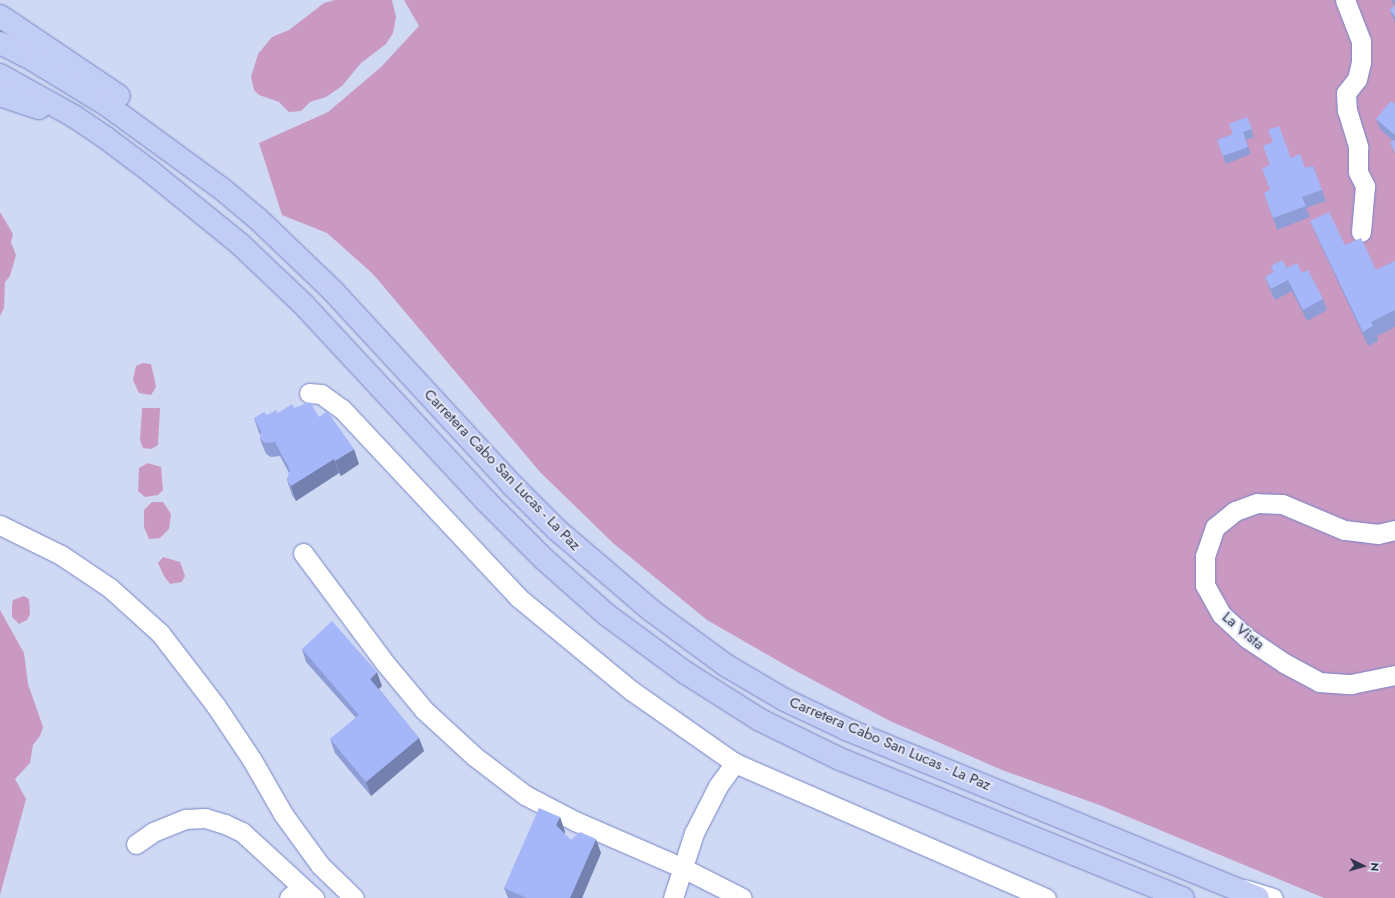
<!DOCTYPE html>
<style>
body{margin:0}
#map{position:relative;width:1395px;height:898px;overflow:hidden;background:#d0d9f4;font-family:Jost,sans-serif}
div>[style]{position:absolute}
.green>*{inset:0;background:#ca99c2}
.roads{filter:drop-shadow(0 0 1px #7686c6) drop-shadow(0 0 1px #7686c6)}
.minor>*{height:19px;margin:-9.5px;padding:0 9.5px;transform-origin:9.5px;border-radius:9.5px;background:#fff}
.highway>*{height:22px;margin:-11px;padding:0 11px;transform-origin:11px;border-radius:11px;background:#c2cdf5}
.wall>*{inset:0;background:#8e9dd6}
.shaded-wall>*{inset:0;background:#7480ae}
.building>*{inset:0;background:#a5b7f9}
span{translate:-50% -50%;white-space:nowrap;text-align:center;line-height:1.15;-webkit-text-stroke:4px #e2e6f4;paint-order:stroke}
.street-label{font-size:15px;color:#2e3550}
.north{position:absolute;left:1343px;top:846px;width:40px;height:40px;-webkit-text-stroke:3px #e2e6f4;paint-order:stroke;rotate:95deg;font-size:11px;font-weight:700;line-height:16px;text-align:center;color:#2e3550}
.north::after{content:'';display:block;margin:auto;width:14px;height:18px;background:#2e3550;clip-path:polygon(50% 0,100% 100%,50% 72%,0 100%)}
</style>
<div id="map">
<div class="green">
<div style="clip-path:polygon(335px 0,392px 0,396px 17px,393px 33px,386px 44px,361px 63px,342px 86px,326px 97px,310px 102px,301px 111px,289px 112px,279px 102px,259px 95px,254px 90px,251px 77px,258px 54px,272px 37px,289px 30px,324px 3px)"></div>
<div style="clip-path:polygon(404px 0,1395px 0,1395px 898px,1324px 898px,1102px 806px,1002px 770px,890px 721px,794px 670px,707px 620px,613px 543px,540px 472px,373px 274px,327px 233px,282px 215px,259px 143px,328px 112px,381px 67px,419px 26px)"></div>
<div style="clip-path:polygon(0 212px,13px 234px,11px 242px,16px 255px,10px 276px,5px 282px,4px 308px,0 316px)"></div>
<div style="clip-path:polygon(143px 363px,151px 364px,154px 377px,156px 387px,151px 395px,139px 393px,133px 380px,136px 366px)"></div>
<div style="clip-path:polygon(142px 408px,160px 408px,158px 445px,151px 449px,143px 448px,140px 440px)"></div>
<div style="clip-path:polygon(148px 463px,161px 467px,163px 490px,158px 495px,145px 497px,138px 491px,139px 468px)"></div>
<div style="clip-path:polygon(152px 502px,163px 502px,171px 514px,169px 529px,160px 538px,149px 539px,144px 527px,144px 510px)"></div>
<div style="clip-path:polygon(163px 557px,180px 562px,185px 576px,182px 582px,170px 584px,164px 576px,158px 563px)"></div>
<div style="clip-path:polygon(24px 596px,29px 599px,30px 614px,27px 620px,19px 624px,12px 617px,12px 605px,13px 600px)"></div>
<div style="clip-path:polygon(0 610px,24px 653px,28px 684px,43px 727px,40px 736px,33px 745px,30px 763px,15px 779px,26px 799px,0 895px)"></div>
</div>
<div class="roads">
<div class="minor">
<div style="left:1345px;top:0;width:44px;rotate:68.7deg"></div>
<div style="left:1361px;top:41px;width:21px;rotate:90deg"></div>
<div style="left:1361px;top:62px;width:17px;rotate:103deg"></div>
<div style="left:1357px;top:79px;width:18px;rotate:128deg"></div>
<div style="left:1346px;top:93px;width:17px;rotate:87deg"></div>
<div style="left:1347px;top:110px;width:39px;rotate:73deg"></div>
<div style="left:1358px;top:147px;width:25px;rotate:90deg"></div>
<div style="left:1358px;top:172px;width:16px;rotate:63deg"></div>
<div style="left:1365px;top:186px;width:46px;rotate:95deg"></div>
<div style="left:309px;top:393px;width:12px;rotate:5deg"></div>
<div style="left:321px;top:394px;width:26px;rotate:36deg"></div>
<div style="left:342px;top:409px;width:259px;rotate:46.9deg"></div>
<div style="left:519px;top:598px;width:146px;rotate:39.5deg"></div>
<div style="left:632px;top:691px;width:126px;rotate:35deg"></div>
<div style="left:735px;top:763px;width:339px;rotate:23.5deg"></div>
<div style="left:0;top:525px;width:68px;rotate:26.2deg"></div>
<div style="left:61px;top:555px;width:59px;rotate:34deg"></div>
<div style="left:110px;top:588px;width:67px;rotate:42deg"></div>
<div style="left:160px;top:633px;width:92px;rotate:52.5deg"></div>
<div style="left:216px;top:706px;width:65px;rotate:56.3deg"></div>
<div style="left:252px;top:760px;width:62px;rotate:60.1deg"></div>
<div style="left:283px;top:814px;width:63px;rotate:54deg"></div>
<div style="left:320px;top:865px;width:47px;rotate:44.1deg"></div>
<div style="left:1395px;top:530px;width:17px;rotate:167deg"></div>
<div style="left:1378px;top:534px;width:34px;rotate:-173deg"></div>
<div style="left:1344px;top:530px;width:67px;rotate:-157.2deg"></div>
<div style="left:1282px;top:504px;width:25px;rotate:-178deg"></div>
<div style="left:1257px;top:503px;width:23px;rotate:160deg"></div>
<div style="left:1235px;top:511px;width:26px;rotate:141deg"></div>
<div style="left:1215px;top:527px;width:31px;rotate:109deg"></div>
<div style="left:1205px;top:556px;width:29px;rotate:90deg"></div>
<div style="left:1205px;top:585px;width:33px;rotate:61deg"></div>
<div style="left:1221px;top:614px;width:35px;rotate:43deg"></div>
<div style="left:1247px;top:638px;width:45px;rotate:34deg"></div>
<div style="left:1284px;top:663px;width:40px;rotate:28deg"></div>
<div style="left:1319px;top:682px;width:32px;rotate:4deg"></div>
<div style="left:1351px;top:684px;width:45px;rotate:-11.6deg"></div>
<div style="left:303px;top:553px;width:137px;rotate:53.3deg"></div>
<div style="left:385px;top:663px;width:61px;rotate:50.3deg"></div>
<div style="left:424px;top:710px;width:68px;rotate:42.6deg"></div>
<div style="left:474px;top:756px;width:64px;rotate:37.4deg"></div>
<div style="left:525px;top:795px;width:56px;rotate:27.5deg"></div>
<div style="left:575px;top:821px;width:116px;rotate:23.5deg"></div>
<div style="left:681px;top:867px;width:68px;rotate:26.9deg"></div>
<div style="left:136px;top:844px;width:21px;rotate:-35deg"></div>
<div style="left:153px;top:832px;width:35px;rotate:-22deg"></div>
<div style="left:186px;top:819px;width:19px;rotate:-3deg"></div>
<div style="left:205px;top:818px;width:21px;rotate:17deg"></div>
<div style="left:225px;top:824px;width:19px;rotate:25deg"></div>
<div style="left:242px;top:832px;width:98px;rotate:42.5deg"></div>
<div style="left:1244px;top:889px;width:30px;rotate:17deg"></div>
<div style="left:289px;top:898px;width:16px;rotate:-43deg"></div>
<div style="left:673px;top:898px;width:68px;rotate:-72.1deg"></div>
<div style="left:694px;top:833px;width:53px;rotate:-62.9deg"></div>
<div style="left:718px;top:786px;width:29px;rotate:-54deg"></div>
</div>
<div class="highway">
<div style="left:0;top:16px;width:143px;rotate:33.9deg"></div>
<div style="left:0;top:43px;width:39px;rotate:27deg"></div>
<div style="left:35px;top:61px;width:84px;rotate:31.4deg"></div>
<div style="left:107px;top:105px;width:141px;rotate:36.1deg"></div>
<div style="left:221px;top:188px;width:48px;rotate:40deg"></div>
<div style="left:258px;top:219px;width:105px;rotate:43.8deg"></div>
<div style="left:334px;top:292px;width:263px;rotate:47.3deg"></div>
<div style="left:512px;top:485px;width:62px;rotate:45deg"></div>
<div style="left:556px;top:529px;width:126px;rotate:40.5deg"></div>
<div style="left:652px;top:611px;width:93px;rotate:36.3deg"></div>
<div style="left:727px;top:666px;width:67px;rotate:30.4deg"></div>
<div style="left:785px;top:700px;width:68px;rotate:25.4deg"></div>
<div style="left:846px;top:729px;width:445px;rotate:22.3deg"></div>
<div style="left:0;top:75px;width:86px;rotate:29.2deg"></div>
<div style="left:75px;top:117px;width:37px;rotate:34deg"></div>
<div style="left:106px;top:138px;width:55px;rotate:36.9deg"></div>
<div style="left:150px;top:171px;width:117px;rotate:39.1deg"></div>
<div style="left:241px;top:245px;width:87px;rotate:43.6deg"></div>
<div style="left:304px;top:305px;width:267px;rotate:47.1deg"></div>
<div style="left:486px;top:501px;width:83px;rotate:45deg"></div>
<div style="left:545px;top:560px;width:83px;rotate:41.6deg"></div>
<div style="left:607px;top:615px;width:98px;rotate:36.3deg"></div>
<div style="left:686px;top:673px;width:88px;rotate:32.4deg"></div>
<div style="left:760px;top:720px;width:89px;rotate:26deg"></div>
<div style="left:840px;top:759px;width:370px;rotate:22.1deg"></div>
<div style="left:0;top:95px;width:41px;rotate:18.4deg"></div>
</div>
</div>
<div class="wall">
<div style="clip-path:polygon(1391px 0,1395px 0,1395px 24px,1390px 10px,1394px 6px)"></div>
<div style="clip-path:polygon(1395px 104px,1395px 155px,1390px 142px,1393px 141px,1380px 129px,1376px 119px)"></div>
<div style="clip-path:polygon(1247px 117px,1254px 137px,1246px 140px,1251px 154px,1226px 164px,1217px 140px,1233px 134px)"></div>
<div style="clip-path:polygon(1291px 158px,1305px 168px,1313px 166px,1326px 201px,1306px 208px,1310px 217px,1277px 230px,1264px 193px,1270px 190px)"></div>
<div style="clip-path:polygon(1310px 221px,1345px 245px,1376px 270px,1395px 261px,1395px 327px,1377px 336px,1378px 341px,1368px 346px,1316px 235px)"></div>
<div style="clip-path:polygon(1271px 266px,1287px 268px,1302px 273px,1323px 299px,1327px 310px,1307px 321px,1292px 291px,1275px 300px,1269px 288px,1265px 277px,1274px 272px)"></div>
<div style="clip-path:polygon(294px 408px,319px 417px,359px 464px,341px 476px,339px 473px,296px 501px,292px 495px,287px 480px,289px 473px,280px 456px,271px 457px,266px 454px,260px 439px,261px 436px,259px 433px,254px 418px,278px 413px)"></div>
<div style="clip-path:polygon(302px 649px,382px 686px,379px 689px,419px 738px,424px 751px,371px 796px,335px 753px,330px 739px,356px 718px,306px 662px)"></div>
<div style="clip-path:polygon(560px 817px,565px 832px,564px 834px,571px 840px,601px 853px,582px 898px,508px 898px,504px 888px)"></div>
</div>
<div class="shaded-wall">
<div style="clip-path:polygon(354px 449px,359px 464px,341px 476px,335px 461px)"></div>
<div style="clip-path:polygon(334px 459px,339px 473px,296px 501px,291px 486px)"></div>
<div style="clip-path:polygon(377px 672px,382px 686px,375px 692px,370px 679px)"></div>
<div style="clip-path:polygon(419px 738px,424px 751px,371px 796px,366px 782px)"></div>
<div style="clip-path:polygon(560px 817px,565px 832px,562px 840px,556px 825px)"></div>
<div style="clip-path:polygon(596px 839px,601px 853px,582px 898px,570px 898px)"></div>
</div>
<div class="building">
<div style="clip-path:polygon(1395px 5px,1395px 17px,1390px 10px)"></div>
<div style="clip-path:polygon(1391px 101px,1395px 104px,1395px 135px,1376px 119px)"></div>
<div style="clip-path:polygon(1247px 117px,1252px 129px,1243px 132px,1248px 147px,1223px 156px,1217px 140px,1233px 134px,1229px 124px)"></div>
<div style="clip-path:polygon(1279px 126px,1291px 158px,1300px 154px,1305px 168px,1313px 166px,1322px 190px,1302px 197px,1306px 206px,1273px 218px,1264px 193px,1270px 190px,1262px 168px,1270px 165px,1263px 146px,1273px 142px,1268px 130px)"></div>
<div style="clip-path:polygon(1395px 140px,1395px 153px,1390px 142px)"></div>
<div style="clip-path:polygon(1329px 212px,1345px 245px,1361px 238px,1376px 270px,1395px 261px,1395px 310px,1371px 322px,1373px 326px,1363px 332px,1310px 221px)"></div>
<div style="clip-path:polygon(1282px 260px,1287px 268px,1297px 263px,1302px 273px,1308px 270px,1323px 299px,1303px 310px,1288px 280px,1271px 289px,1265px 277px,1274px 272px,1271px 266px)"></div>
<div style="clip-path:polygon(310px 402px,319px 417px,327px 411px,354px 449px,335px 461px,334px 459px,291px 486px,287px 480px,290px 470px,275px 442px,265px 443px,260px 439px,261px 431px,254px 418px,264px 412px,267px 415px,276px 410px,278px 413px,292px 404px,294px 408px)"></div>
<div style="clip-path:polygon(332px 621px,377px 672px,370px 679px,419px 738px,366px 782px,330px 739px,359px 715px,302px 649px)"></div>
<div style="clip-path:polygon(539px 808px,560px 817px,556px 825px,571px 840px,580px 832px,596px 839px,570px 898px,527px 898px,504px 888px)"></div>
</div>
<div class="street-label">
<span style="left:502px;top:470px;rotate:46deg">Carretera Cabo San Lucas - La Paz</span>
<span style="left:1243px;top:631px;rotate:40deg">La Vista</span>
<span style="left:890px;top:744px;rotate:23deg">Carretera Cabo San Lucas - La Paz</span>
</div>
<div class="north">N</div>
</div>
